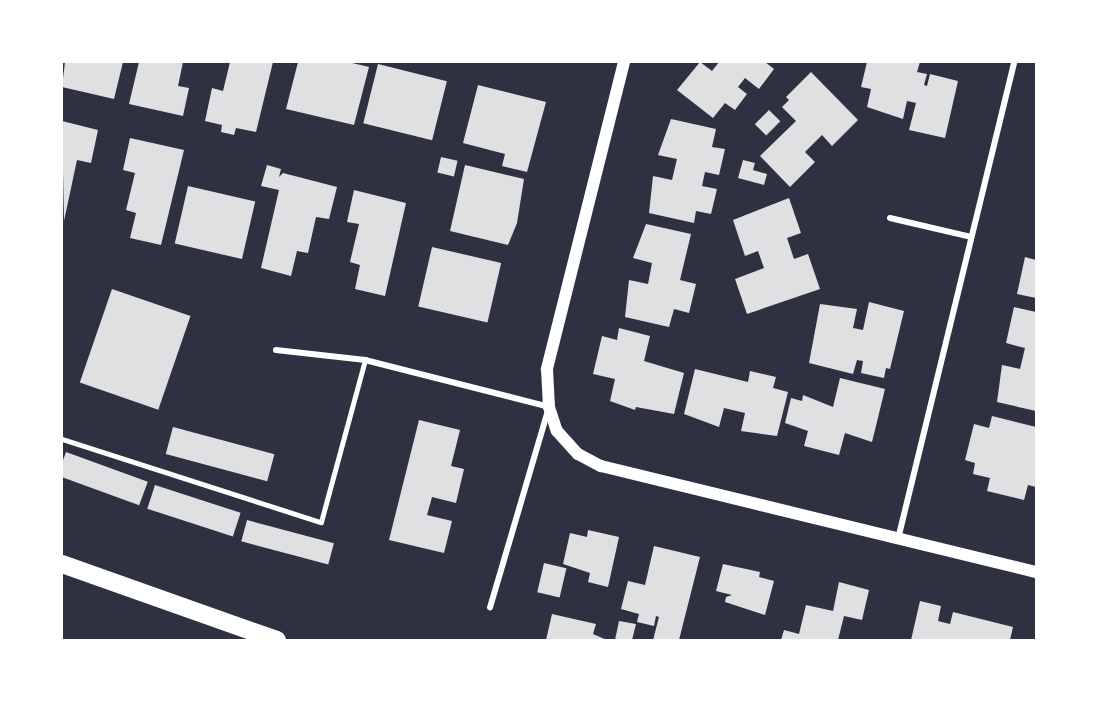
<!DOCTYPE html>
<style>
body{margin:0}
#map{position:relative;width:1098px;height:702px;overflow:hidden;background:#2d3142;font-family:"Sofia Sans Condensed",sans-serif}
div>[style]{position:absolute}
.building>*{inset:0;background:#e0e0e3;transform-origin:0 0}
.service>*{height:4.5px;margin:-2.25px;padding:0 2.25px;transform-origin:2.25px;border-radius:2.25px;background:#fff}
.minor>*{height:6px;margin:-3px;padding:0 3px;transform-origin:3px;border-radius:3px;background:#fff}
.secondary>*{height:12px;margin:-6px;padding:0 6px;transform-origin:6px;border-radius:6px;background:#fff}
.motorway>*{height:18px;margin:-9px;padding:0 9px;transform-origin:9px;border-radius:9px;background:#fff}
span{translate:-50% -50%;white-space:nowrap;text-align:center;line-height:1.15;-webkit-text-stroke:5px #fff;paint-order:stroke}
.frame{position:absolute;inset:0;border:63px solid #fff;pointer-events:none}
</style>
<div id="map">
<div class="building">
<div style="clip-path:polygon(65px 62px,123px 62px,114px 99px,62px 87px)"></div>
<div style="clip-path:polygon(139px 62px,183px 62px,178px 86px,189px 88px,183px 116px,129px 104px)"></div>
<div style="clip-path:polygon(230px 62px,273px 62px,256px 132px,236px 128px,234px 135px,221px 132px,222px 125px,205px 121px,212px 88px,223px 91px)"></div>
<div style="clip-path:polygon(298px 62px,348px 62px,369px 67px,354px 125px,286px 109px)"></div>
<div style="clip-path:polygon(700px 62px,712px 71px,719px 62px,765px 62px,774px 69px,759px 89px,745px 78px,738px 87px,747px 94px,735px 110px,725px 103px,713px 118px,677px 90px)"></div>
<div style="clip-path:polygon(867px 62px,920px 62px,917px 72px,927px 74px,924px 85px,927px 86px,930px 74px,958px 81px,945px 138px,909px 130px,916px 103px,907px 101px,903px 119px,867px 107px,871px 89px,861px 87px)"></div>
<div style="left:378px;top:64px;width:71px;height:61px;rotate:14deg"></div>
<div style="clip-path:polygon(811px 72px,858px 120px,832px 146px,822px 135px,805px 152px,815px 162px,790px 187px,760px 156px,796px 121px,782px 107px,789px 100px,786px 97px)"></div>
<div style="clip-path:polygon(478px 85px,546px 102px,527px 172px,502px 166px,505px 154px,463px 143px)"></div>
<div style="left:769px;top:110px;width:16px;height:20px;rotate:45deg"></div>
<div style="clip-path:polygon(671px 119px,716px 129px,712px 147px,725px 149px,719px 175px,705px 172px,702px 186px,717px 189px,711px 214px,696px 211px,694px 223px,649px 213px,653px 176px,672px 180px,677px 159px,658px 155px)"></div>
<div style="clip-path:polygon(62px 121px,98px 130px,91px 163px,77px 160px,64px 221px)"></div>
<div style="clip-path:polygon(130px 138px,184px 150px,161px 245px,130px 238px,136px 213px,126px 210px,135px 173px,123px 170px)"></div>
<div style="left:441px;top:157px;width:17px;height:16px;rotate:13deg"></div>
<div style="clip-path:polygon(743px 160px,755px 163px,753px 170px,767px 174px,764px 185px,738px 178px)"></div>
<div style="clip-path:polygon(267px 165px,281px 169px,279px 177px,283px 173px,337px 187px,329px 219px,316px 217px,308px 253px,297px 251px,291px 276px,261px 268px,279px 190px,261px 186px)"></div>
<div style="clip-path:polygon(465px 165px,524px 179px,517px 223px,508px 245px,450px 231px)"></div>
<div style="left:188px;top:186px;width:69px;height:59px;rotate:13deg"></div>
<div style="clip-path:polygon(354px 190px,406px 203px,385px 296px,355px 289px,360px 265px,350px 262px,359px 224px,347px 222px)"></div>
<div style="clip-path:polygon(789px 198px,801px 233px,787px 238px,794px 259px,808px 254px,820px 289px,747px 314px,735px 279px,764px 268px,758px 251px,745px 256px,733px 220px)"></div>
<div style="clip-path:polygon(646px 224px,691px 234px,680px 280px,696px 284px,689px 313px,674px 309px,669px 327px,625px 317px,629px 280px,648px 284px,652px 263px,633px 258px)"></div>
<div style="left:432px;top:247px;width:71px;height:61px;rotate:13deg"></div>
<div style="clip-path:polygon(1025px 257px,1036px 260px,1036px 298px,1017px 294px)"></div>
<div style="left:112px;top:289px;width:83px;height:99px;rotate:19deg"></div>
<div style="clip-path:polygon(869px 302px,904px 311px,890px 369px,886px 368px,884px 378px,861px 373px,863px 361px,857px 360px,853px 374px,809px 363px,820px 304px,857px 309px,853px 328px,863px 330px)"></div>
<div style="clip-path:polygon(1014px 307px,1036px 312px,1036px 411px,997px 402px,1002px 365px,1020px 369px,1025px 348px,1006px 343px)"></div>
<div style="clip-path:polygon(619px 328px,650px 336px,644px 361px,684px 373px,674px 414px,636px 407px,635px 410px,610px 401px,615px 379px,593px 374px,602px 336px,617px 340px)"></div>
<div style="clip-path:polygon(695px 369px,748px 382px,750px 371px,776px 377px,773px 388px,788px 392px,777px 436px,741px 431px,745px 413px,724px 408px,719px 427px,684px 414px)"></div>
<div style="clip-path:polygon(840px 378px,885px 389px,872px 442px,845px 433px,839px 455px,804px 446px,808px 431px,785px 423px,791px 398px,802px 401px,803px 395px,833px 407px)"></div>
<div style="clip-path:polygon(992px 416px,1036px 427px,1036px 487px,1028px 485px,1024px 500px,987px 491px,990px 478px,973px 474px,975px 463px,965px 460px,974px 424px,989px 428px)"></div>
<div style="clip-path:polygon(419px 420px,460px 430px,451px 466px,464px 469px,456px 503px,432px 497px,427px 515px,452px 521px,444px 553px,389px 540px)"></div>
<div style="left:173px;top:427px;width:105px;height:28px;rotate:15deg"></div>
<div style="left:66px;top:452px;width:87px;height:25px;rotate:20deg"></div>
<div style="left:155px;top:485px;width:90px;height:25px;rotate:18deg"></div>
<div style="left:247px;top:520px;width:90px;height:22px;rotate:15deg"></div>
<div style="clip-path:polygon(588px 530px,619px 537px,608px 587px,588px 582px,590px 573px,563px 564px,570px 533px,587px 537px)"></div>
<div style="clip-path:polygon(654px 546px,700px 557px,679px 640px,653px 640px,659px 617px,656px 616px,654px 626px,637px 622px,639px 614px,621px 609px,628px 581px,645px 585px)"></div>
<div style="left:544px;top:563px;width:23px;height:30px;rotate:13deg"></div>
<div style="clip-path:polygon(723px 564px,760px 572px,759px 577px,774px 581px,765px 615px,725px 602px,726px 597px,732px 595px,716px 591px)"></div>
<div style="clip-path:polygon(839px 582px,869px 590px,862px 620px,844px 616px,838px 640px,781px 640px,784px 630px,799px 634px,806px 605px,833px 611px)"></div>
<div style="clip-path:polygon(920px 601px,941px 606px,938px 621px,950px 624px,953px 612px,1013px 627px,1010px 640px,911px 640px)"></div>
<div style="clip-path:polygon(552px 614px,596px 624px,593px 634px,607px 640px,546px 640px)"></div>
<div style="clip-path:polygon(619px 621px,636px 624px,632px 640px,615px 640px)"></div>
</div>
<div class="service">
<div style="left:62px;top:439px;width:272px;rotate:17.8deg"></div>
<div style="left:321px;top:522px;width:168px;rotate:-74.8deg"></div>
</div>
<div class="minor">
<div style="left:890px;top:218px;width:83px;rotate:13.2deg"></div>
<div style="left:276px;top:350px;width:90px;rotate:6.4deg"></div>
<div style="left:365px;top:360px;width:190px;rotate:14.3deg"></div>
<div style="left:549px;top:407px;width:209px;rotate:106.4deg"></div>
<div style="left:898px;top:539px;width:491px;rotate:-76.3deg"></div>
</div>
<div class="secondary">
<div style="left:624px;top:62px;width:317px;rotate:104.1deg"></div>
<div style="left:547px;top:369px;width:38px;rotate:87deg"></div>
<div style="left:549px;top:407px;width:25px;rotate:72deg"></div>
<div style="left:557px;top:431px;width:31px;rotate:48deg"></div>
<div style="left:578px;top:454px;width:26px;rotate:28deg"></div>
<div style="left:601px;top:466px;width:448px;rotate:13.7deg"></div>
</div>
<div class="motorway">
<div style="left:62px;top:564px;width:228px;rotate:19.5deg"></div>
</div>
<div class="frame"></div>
</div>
